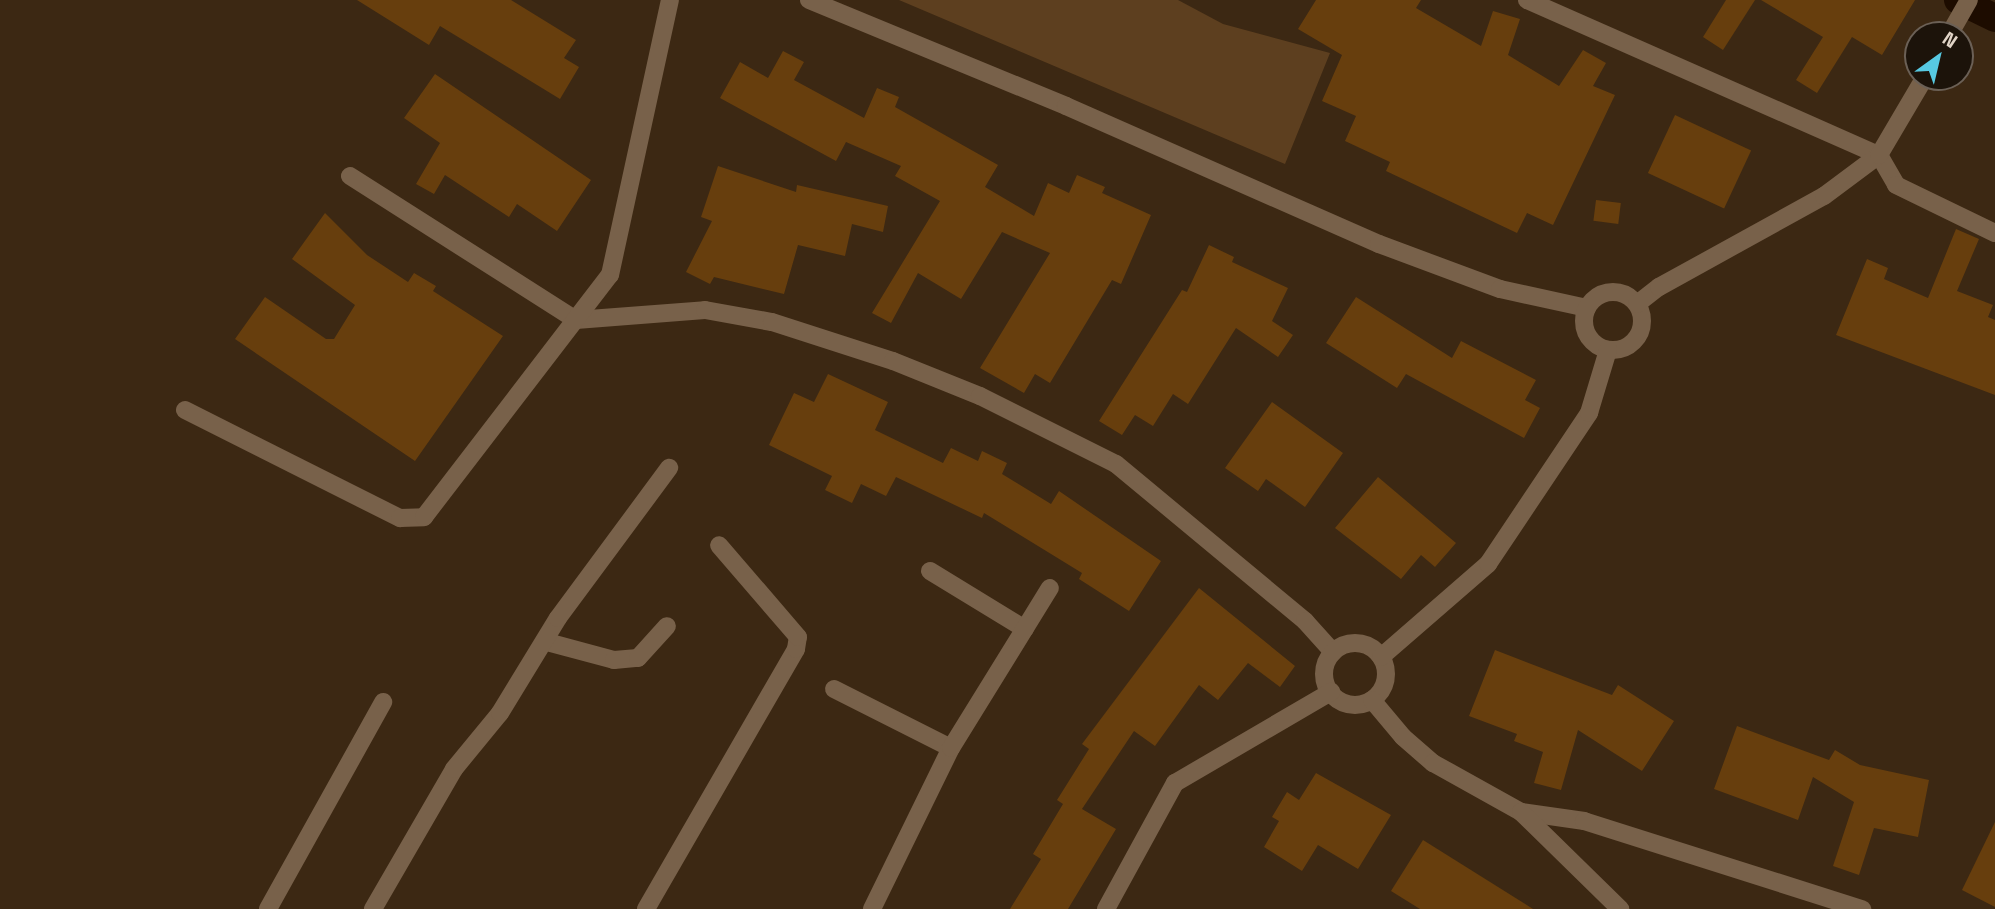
<!DOCTYPE html>
<style>
body{margin:0}
#map{position:relative;width:1995px;height:909px;overflow:hidden;background:#3c2813;font-family:"Space Grotesk",sans-serif}
div>[style]{position:absolute}
.green>*{inset:0;background:#5d3f1f}
.canal>*{height:28px;margin:-14px;padding:0 14px;transform-origin:14px;border-radius:14px;background:#1d0c00}
.building>*{inset:0;background:#673e0d;transform-origin:0 0}
.street>*{height:18px;margin:-9px;padding:0 9px;transform-origin:9px;border-radius:9px;background:#78614a}
.street>.ring{margin:-9px;padding:0;box-sizing:content-box;background:none;border:18px solid #78614a;border-radius:50%}
span{translate:-50% -50%;white-space:nowrap;text-align:center;line-height:1.15;-webkit-text-stroke:5px #1c130a;paint-order:stroke}
.north{position:absolute;left:1904px;top:21px;width:70px;height:70px;box-sizing:border-box;background:#1c130a;border:2px solid #6b6056;border-radius:50%;rotate:34deg;font-size:19px;font-weight:700;line-height:28px;text-align:center;color:#e1d4c7}
.north::after{content:'';display:block;margin:auto;width:24px;height:32px;background:#57c9e2;clip-path:polygon(50% 0,100% 100%,50% 72%,0 100%)}
</style>
<div id="map">
<div class="green">
<div style="clip-path:polygon(899px 0,1178px 0,1223px 24px,1330px 53px,1285px 164px)"></div>
</div>
<div class="canal">
<div style="left:1958px;top:0;width:41px;rotate:25.9deg"></div>
</div>
<div class="building">
<div style="clip-path:polygon(357px 0,511px 0,576px 40px,564px 58px,579px 67px,560px 99px,440px 26px,429px 45px)"></div>
<div style="clip-path:polygon(1316px 0,1421px 0,1416px 8px,1481px 46px,1493px 11px,1520px 19px,1508px 55px,1559px 86px,1583px 50px,1606px 63px,1593px 86px,1615px 95px,1553px 225px,1527px 213px,1517px 233px,1386px 171px,1390px 162px,1345px 141px,1356px 116px,1322px 101px,1342px 55px,1298px 29px)"></div>
<div style="clip-path:polygon(1726px 0,1755px 0,1723px 50px,1703px 37px)"></div>
<div style="clip-path:polygon(1761px 0,1915px 0,1882px 55px,1852px 37px,1817px 93px,1796px 80px,1823px 37px)"></div>
<div style="clip-path:polygon(783px 51px,804px 62px,794px 80px,864px 118px,877px 88px,899px 97px,895px 107px,998px 165px,985px 187px,1034px 216px,1048px 183px,1069px 193px,1077px 175px,1105px 187px,1102px 193px,1151px 215px,1121px 284px,1112px 280px,1050px 383px,1035px 374px,1024px 393px,980px 368px,1050px 253px,1002px 232px,961px 299px,918px 273px,891px 323px,872px 313px,940px 201px,895px 176px,901px 166px,846px 142px,836px 161px,720px 98px,740px 62px,768px 78px)"></div>
<div style="clip-path:polygon(435px 74px,591px 180px,557px 231px,517px 204px,509px 217px,445px 175px,434px 194px,416px 184px,440px 143px,404px 118px)"></div>
<div style="left:1675px;top:115px;width:84px;height:64px;rotate:25deg"></div>
<div style="clip-path:polygon(718px 166px,796px 192px,797px 185px,888px 206px,883px 232px,852px 224px,845px 256px,798px 245px,784px 294px,714px 277px,710px 284px,686px 272px,712px 221px,701px 217px)"></div>
<div style="left:1596px;top:200px;width:25px;height:21px;rotate:7deg"></div>
<div style="clip-path:polygon(325px 213px,367px 255px,408px 282px,414px 273px,436px 286px,433px 291px,503px 336px,415px 461px,235px 339px,265px 297px,326px 339px,334px 339px,355px 305px,292px 259px)"></div>
<div style="clip-path:polygon(1956px 229px,1979px 239px,1957px 291px,1993px 305px,1988px 317px,1995px 320px,1995px 395px,1836px 335px,1867px 259px,1888px 268px,1884px 279px,1928px 298px)"></div>
<div style="clip-path:polygon(1209px 245px,1234px 257px,1232px 262px,1288px 288px,1272px 321px,1293px 335px,1278px 357px,1236px 328px,1188px 404px,1173px 394px,1153px 426px,1135px 415px,1122px 435px,1099px 421px,1182px 290px,1187px 292px)"></div>
<div style="clip-path:polygon(1356px 297px,1452px 358px,1461px 341px,1536px 380px,1525px 400px,1540px 408px,1524px 438px,1406px 374px,1397px 388px,1326px 343px)"></div>
<div style="clip-path:polygon(828px 374px,888px 402px,875px 430px,943px 463px,951px 448px,978px 461px,982px 451px,1007px 463px,1002px 474px,1051px 504px,1059px 491px,1161px 561px,1129px 611px,1079px 579px,1082px 573px,984px 513px,982px 518px,896px 477px,886px 496px,861px 484px,852px 503px,825px 490px,832px 476px,769px 445px,794px 393px,814px 402px)"></div>
<div style="clip-path:polygon(1272px 402px,1343px 453px,1305px 507px,1266px 479px,1258px 491px,1225px 468px)"></div>
<div style="clip-path:polygon(1378px 477px,1456px 543px,1435px 567px,1421px 555px,1401px 579px,1335px 528px)"></div>
<div style="clip-path:polygon(1199px 588px,1295px 666px,1280px 687px,1248px 663px,1218px 700px,1199px 685px,1155px 746px,1134px 731px,1082px 809px,1116px 829px,1068px 909px,1010px 909px,1041px 859px,1033px 854px,1063px 804px,1057px 800px,1089px 749px,1082px 744px)"></div>
<div style="clip-path:polygon(1495px 650px,1612px 695px,1618px 685px,1674px 721px,1642px 771px,1578px 730px,1561px 790px,1534px 783px,1543px 752px,1514px 741px,1517px 734px,1469px 716px)"></div>
<div style="clip-path:polygon(1737px 726px,1829px 760px,1835px 750px,1860px 765px,1929px 780px,1918px 837px,1874px 828px,1859px 875px,1833px 866px,1854px 802px,1813px 777px,1798px 820px,1714px 789px)"></div>
<div style="clip-path:polygon(1316px 773px,1391px 815px,1358px 869px,1318px 845px,1302px 871px,1264px 847px,1279px 821px,1272px 817px,1287px 792px,1299px 800px)"></div>
<div style="clip-path:polygon(1995px 822px,1995px 907px,1962px 890px)"></div>
<div style="clip-path:polygon(1423px 840px,1533px 909px,1420px 909px,1391px 891px)"></div>
</div>
<div class="street">
<div style="left:809px;top:0;width:278px;rotate:22.4deg"></div>
<div style="left:1066px;top:106px;width:342px;rotate:23.8deg"></div>
<div style="left:1379px;top:244px;width:129px;rotate:20.4deg"></div>
<div style="left:1500px;top:289px;width:89px;rotate:12.3deg"></div>
<div style="left:1527px;top:0;width:385px;rotate:23.8deg"></div>
<div style="left:1879px;top:155px;width:34px;rotate:60deg"></div>
<div style="left:1896px;top:185px;width:110px;rotate:25.9deg"></div>
<div style="left:1949px;top:35px;width:40px;rotate:-60.3deg"></div>
<div style="left:350px;top:176px;width:268px;rotate:32.5deg"></div>
<div style="left:576px;top:320px;width:129px;rotate:-4.4deg"></div>
<div style="left:705px;top:310px;width:68px;rotate:10.2deg"></div>
<div style="left:772px;top:322px;width:127px;rotate:17.9deg"></div>
<div style="left:893px;top:361px;width:94px;rotate:21.9deg"></div>
<div style="left:980px;top:396px;width:152px;rotate:26.6deg"></div>
<div style="left:1116px;top:464px;width:246px;rotate:39.7deg"></div>
<div style="left:1305px;top:621px;width:42px;rotate:47.9deg"></div>
<div class="ring" style="left:1584px;top:292px;width:40px;height:40px"></div>
<div style="left:1637px;top:304px;width:28px;rotate:-38deg"></div>
<div style="left:1659px;top:287px;width:188px;rotate:-28.9deg"></div>
<div style="left:1824px;top:196px;width:69px;rotate:-36.7deg"></div>
<div style="left:1879px;top:155px;width:91px;rotate:-59.5deg"></div>
<div style="left:185px;top:410px;width:241px;rotate:26.7deg"></div>
<div style="left:400px;top:518px;width:24px;rotate:-2deg"></div>
<div style="left:424px;top:517px;width:305px;rotate:-52.5deg"></div>
<div style="left:610px;top:275px;width:281px;rotate:-77.7deg"></div>
<div style="left:930px;top:571px;width:111px;rotate:31.4deg"></div>
<div style="left:547px;top:642px;width:69px;rotate:15deg"></div>
<div style="left:614px;top:660px;width:24px;rotate:-5deg"></div>
<div style="left:638px;top:658px;width:43px;rotate:-47.8deg"></div>
<div class="ring" style="left:1324px;top:643px;width:44px;height:44px"></div>
<div style="left:1381px;top:657px;width:142px;rotate:-41deg"></div>
<div style="left:1488px;top:564px;width:182px;rotate:-56.2deg"></div>
<div style="left:1589px;top:413px;width:66px;rotate:-73.2deg"></div>
<div style="left:834px;top:689px;width:131px;rotate:26.8deg"></div>
<div style="left:1372px;top:700px;width:48px;rotate:50deg"></div>
<div style="left:1403px;top:737px;width:40px;rotate:41deg"></div>
<div style="left:1433px;top:763px;width:101px;rotate:29.1deg"></div>
<div style="left:1521px;top:812px;width:64px;rotate:8.1deg"></div>
<div style="left:1584px;top:821px;width:292px;rotate:17.6deg"></div>
<div style="left:1521px;top:812px;width:139px;rotate:44.4deg"></div>
<div style="left:268px;top:909px;width:237px;rotate:-60.9deg"></div>
<div style="left:373px;top:909px;width:162px;rotate:-59.9deg"></div>
<div style="left:454px;top:769px;width:72px;rotate:-50.6deg"></div>
<div style="left:500px;top:713px;width:111px;rotate:-58.6deg"></div>
<div style="left:558px;top:618px;width:187px;rotate:-53.5deg"></div>
<div style="left:646px;top:909px;width:300px;rotate:-60deg"></div>
<div style="left:796px;top:649px;width:12px;rotate:-81deg"></div>
<div style="left:798px;top:637px;width:121px;rotate:-130.7deg"></div>
<div style="left:872px;top:909px;width:179px;rotate:-63.9deg"></div>
<div style="left:951px;top:748px;width:188px;rotate:-58.3deg"></div>
<div style="left:1106px;top:909px;width:144px;rotate:-61.3deg"></div>
<div style="left:1175px;top:783px;width:181px;rotate:-30.3deg"></div>
</div>
<div class="north">N</div>
</div>
